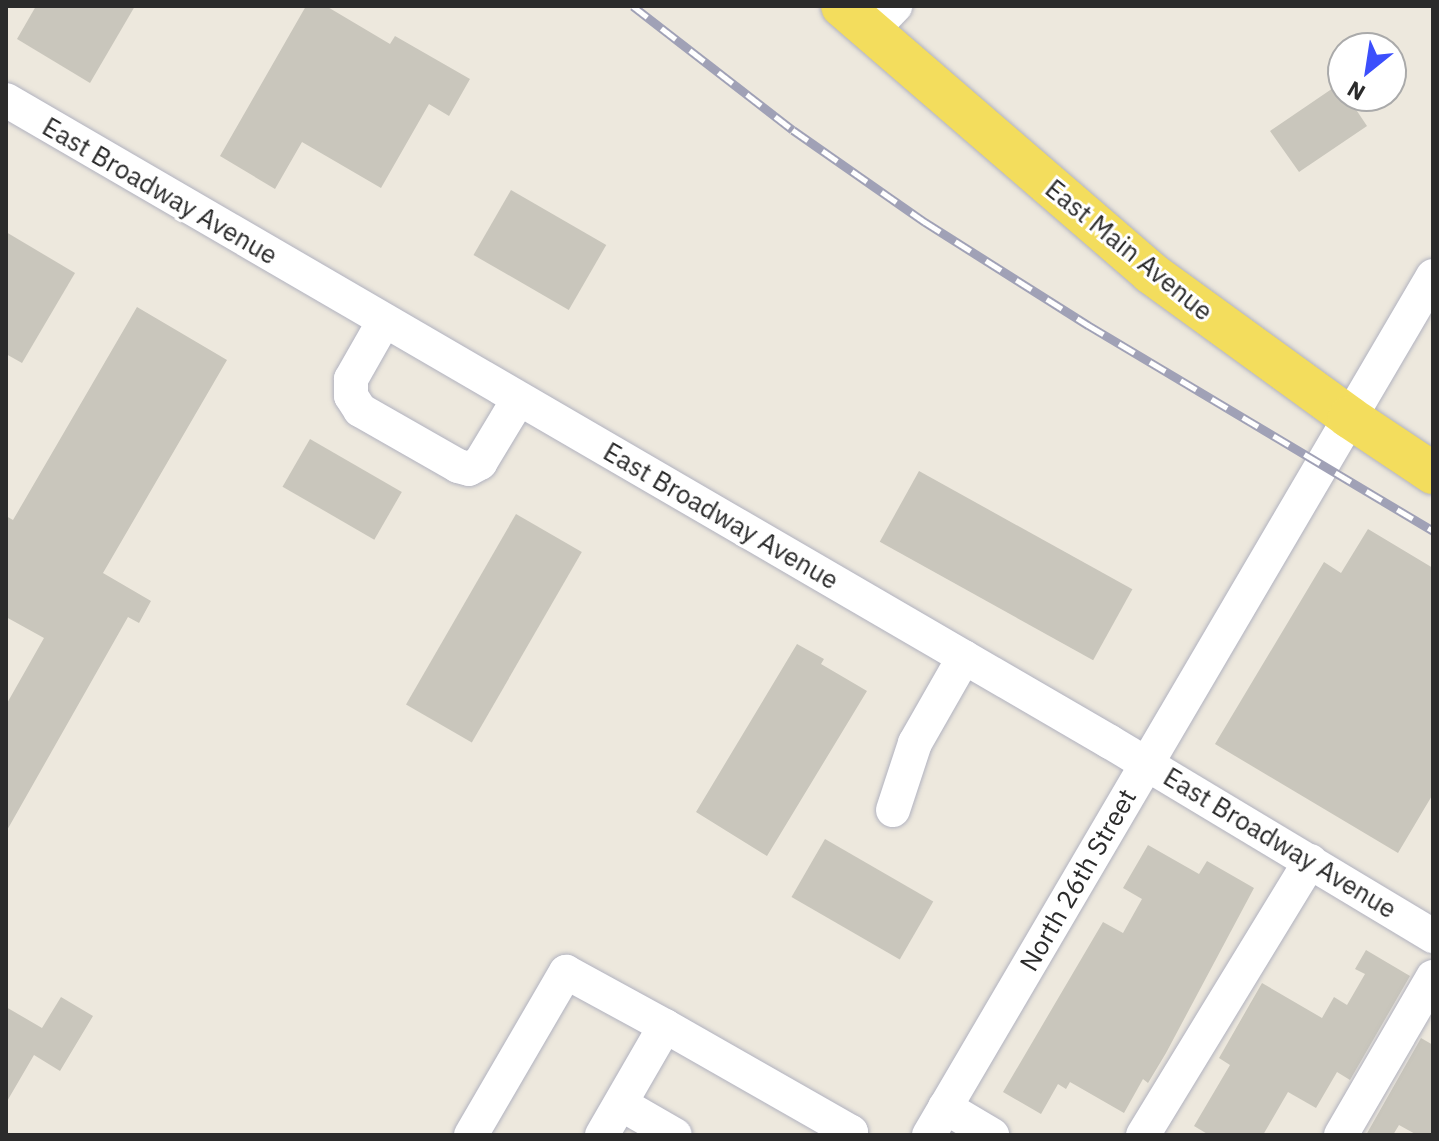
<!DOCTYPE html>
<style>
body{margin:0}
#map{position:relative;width:1439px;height:1141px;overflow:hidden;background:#ede8dd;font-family:"IBM Plex Sans",sans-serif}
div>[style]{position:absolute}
.building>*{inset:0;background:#c9c6bc;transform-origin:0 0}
.roads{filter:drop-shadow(0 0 2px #b1b2bf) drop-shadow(0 0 2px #b1b2bf)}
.minor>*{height:34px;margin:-17px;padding:0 17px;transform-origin:17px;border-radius:17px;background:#fff}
.major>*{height:42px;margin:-21px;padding:0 21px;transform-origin:21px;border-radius:21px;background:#f3dd5d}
.rail>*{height:9px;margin-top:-4.5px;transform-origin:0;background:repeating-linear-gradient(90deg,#fff 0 18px,#a0a1b6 0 36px);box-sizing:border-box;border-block:2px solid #a0a1b6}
span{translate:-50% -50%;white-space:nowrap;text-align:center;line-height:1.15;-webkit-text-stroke:6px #fff;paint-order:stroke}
.street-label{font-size:26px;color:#2b2b2b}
.frame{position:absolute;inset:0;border:8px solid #2b2b2b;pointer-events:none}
.north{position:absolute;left:1327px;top:32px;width:80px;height:80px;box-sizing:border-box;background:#fff;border:2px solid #aaa;border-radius:50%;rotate:210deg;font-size:22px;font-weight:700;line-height:32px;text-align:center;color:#2b2b2b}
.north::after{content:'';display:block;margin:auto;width:28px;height:36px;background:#3c4ffc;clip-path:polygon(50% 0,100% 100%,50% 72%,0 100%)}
</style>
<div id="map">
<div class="building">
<div style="clip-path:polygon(36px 6px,135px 6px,90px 83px,17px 39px)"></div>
<div style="clip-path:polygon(306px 6px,326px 6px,390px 44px,395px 36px,470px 79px,449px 116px,429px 104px,381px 188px,302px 142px,275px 189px,220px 156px)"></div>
<div style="clip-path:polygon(1339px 84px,1343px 96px,1347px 96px,1367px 126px,1299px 172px,1270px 131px)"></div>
<div style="left:511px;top:190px;width:110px;height:75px;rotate:30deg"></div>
<div style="clip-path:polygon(6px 232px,75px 273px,22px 363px,6px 354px)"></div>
<div style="clip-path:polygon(137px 307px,227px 360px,103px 573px,151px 601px,139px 623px,128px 617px,6px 832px,6px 705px,44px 638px,6px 617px,6px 516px,13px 520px)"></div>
<div style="left:310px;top:439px;width:106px;height:55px;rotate:30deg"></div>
<div style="left:919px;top:471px;width:244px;height:81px;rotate:29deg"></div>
<div style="left:516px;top:514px;width:76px;height:220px;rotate:30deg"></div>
<div style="clip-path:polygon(1368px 529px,1433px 568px,1433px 794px,1398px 853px,1215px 744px,1324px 562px,1341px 573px)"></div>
<div style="clip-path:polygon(797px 644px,824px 659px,821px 664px,867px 691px,767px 856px,696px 812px)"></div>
<div style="left:825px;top:839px;width:125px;height:67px;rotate:30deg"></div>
<div style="clip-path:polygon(1148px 845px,1199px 874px,1207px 861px,1254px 888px,1166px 1053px,1148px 1083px,1143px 1079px,1124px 1113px,1070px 1082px,1066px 1089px,1058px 1084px,1041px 1114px,1003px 1092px,1103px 922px,1123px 933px,1142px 899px,1123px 888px)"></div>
<div style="clip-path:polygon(1366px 950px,1410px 976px,1350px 1080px,1337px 1072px,1316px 1108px,1288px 1092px,1263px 1135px,1209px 1135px,1194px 1126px,1230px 1065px,1219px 1058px,1262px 983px,1322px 1018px,1334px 997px,1347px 1005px,1365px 974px,1355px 969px)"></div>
<div style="clip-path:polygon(61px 997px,93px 1016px,60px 1071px,34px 1055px,6px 1103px,6px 1007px,42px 1028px)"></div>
<div style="clip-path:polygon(1421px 1038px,1433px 1045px,1433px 1135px,1417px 1135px,1399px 1125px,1393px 1135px,1366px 1135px)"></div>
</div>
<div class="roads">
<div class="minor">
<div style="left:871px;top:31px;width:35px;rotate:-46deg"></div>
<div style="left:6px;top:100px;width:1277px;rotate:30.18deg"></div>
<div style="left:1110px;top:742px;width:377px;rotate:31deg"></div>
<div style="left:384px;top:321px;width:67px;rotate:119.6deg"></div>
<div style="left:351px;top:379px;width:17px;rotate:90deg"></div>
<div style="left:351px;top:396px;width:17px;rotate:57deg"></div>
<div style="left:360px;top:410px;width:113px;rotate:29.7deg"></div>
<div style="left:458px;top:466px;width:11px;rotate:15deg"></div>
<div style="left:469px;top:469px;width:13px;rotate:-29deg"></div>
<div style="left:480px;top:463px;width:74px;rotate:-58.9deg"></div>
<div style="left:893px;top:810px;width:71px;rotate:-71.8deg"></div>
<div style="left:915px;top:743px;width:99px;rotate:-60.3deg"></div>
<div style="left:621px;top:1104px;width:62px;rotate:29.9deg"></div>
<div style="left:945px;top:1107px;width:55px;rotate:30.8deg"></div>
<div style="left:471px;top:1135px;width:189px;rotate:-59.8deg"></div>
<div style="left:566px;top:972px;width:113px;rotate:28.6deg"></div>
<div style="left:602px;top:1135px;width:126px;rotate:-60deg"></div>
<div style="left:665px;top:1026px;width:214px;rotate:29.7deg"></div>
<div style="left:851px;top:1132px;width:4px;rotate:124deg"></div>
<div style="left:929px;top:1135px;width:996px;rotate:-59.6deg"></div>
<div style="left:1143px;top:1135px;width:321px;rotate:-58.6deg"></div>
<div style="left:1341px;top:1135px;width:183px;rotate:-59.8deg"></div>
</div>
<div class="major">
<div style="left:842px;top:6px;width:408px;rotate:40.8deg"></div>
<div style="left:1151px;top:273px;width:245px;rotate:36deg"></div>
<div style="left:1349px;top:417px;width:101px;rotate:33.7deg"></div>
</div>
</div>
<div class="rail">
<div style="left:633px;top:6px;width:202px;rotate:37.8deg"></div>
<div style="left:793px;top:130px;width:161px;rotate:34.9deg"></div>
<div style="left:925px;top:222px;width:193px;rotate:32.3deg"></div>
<div style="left:1088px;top:325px;width:402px;rotate:30.8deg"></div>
</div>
<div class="street-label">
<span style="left:160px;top:191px;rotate:30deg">East Broadway Avenue</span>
<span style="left:1129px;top:250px;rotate:39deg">East Main Avenue</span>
<span style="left:721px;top:516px;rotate:30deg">East Broadway Avenue</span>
<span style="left:1280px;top:843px;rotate:31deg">East Broadway Avenue</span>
<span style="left:1078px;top:880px;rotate:-60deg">North 26th Street</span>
</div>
<div class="frame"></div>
<div class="north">N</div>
</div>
